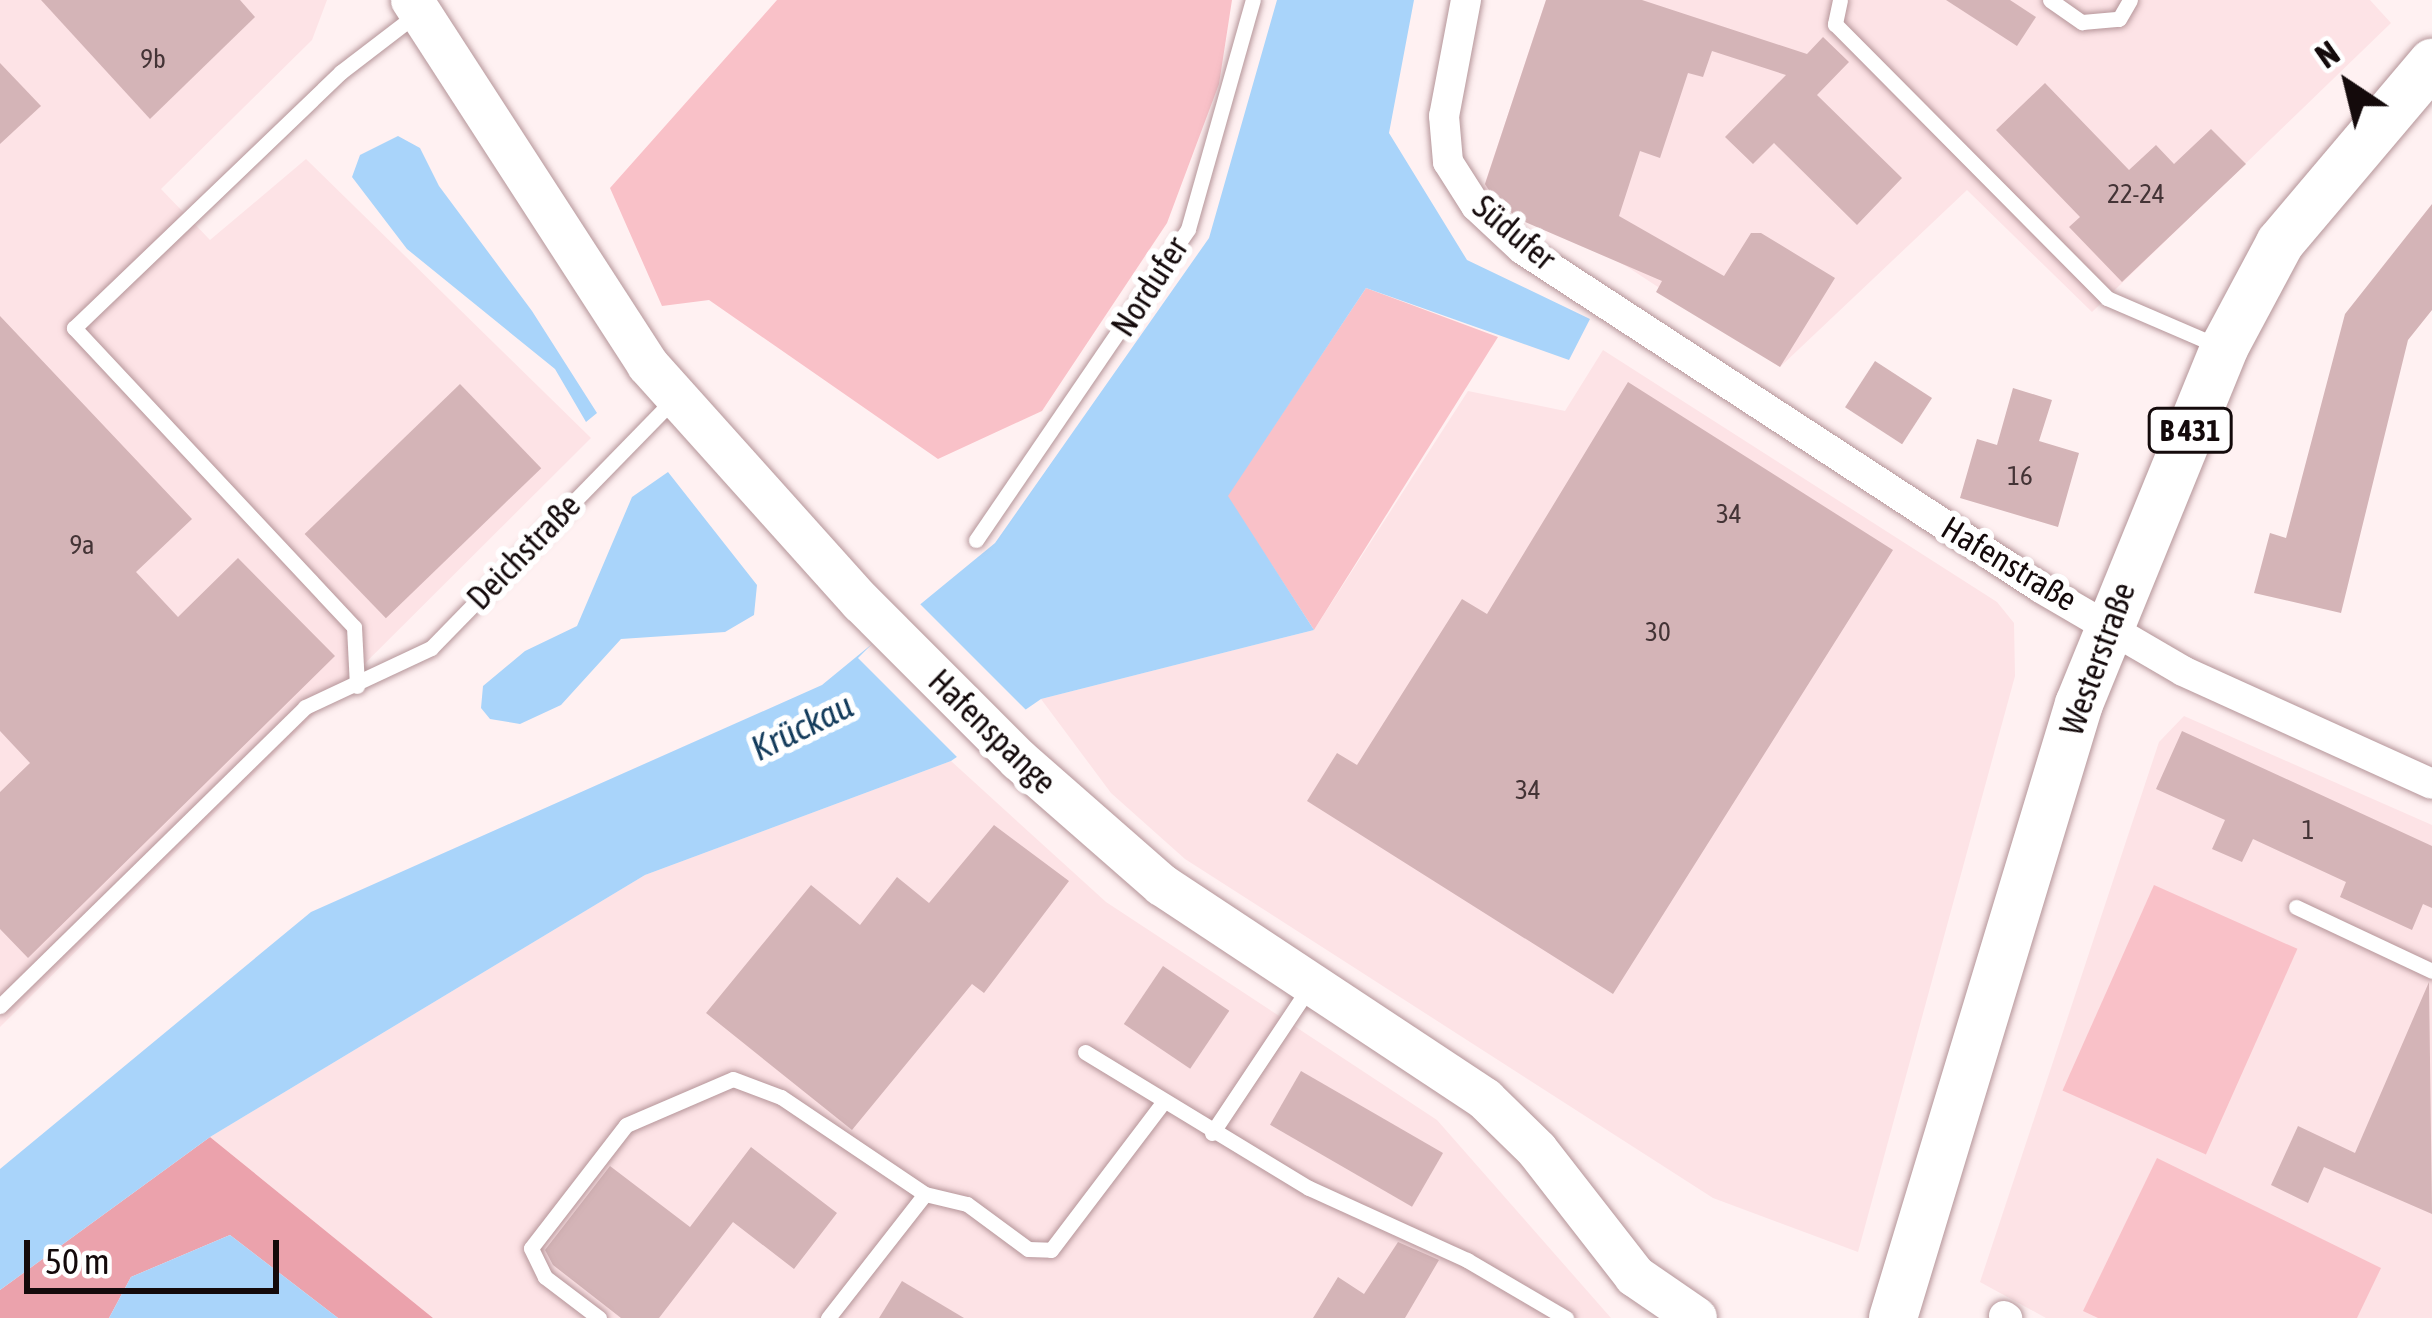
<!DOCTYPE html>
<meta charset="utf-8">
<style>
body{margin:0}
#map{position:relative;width:2432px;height:1318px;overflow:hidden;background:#fff1f2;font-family:"Asap Condensed",sans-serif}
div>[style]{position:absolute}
.built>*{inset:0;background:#fde3e6}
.green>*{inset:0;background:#f9c1c8;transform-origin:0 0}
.forest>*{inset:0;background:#eba2ac}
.water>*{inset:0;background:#a9d4fa}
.pier>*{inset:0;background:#fff1f2;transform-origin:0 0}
.building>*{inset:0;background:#d4b4b7;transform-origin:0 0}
.roads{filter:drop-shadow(0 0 3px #b59599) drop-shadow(0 0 3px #b59599)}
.lane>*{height:15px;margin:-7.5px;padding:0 7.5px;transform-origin:7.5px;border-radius:7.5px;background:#fff}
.street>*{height:30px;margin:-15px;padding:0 15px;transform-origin:15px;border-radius:15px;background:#fff}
.secondary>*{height:42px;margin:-21px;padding:0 21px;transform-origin:21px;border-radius:21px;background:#fff}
.primary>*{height:48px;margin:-24px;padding:0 24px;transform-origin:24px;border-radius:24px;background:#fff}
span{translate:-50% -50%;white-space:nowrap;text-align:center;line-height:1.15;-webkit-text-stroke:12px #fff;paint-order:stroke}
.number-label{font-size:27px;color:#443436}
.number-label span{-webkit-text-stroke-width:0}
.shield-label span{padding:3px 9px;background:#fff;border:3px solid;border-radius:9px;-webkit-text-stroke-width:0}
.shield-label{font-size:30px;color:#140a0b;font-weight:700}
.street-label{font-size:33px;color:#140a0b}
.water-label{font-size:36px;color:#133b5b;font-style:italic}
.north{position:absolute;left:2288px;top:24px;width:120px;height:120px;-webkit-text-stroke:9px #fff;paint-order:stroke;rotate:325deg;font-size:33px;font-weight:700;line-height:48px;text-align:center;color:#140a0b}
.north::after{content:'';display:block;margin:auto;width:42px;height:54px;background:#140a0b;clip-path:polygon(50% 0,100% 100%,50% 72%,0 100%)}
.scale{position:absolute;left:24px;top:1240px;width:255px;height:54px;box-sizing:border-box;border:6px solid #140a0b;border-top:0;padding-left:15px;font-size:36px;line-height:42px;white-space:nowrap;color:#140a0b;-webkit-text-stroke:9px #fff;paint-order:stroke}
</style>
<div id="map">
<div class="built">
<div style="clip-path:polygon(0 0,327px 0,312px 40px,161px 189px,210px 240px,306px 159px,591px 438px,0 1027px)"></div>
<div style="clip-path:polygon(1546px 0,2370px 0,2391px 23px,2092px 312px,1967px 190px,1780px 367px,1626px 266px,1483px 189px)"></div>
<div style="clip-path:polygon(1603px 350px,1997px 602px,2014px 623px,2015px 676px,1858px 1252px,1713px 1198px,1185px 859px,1111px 793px,1041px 699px,1314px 630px,1468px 391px,1565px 411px)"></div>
<div style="clip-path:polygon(2184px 716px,2432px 825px,2432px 1318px,2046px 1318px,1980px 1282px,2159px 742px)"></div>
<div style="clip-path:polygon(951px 761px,1106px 902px,1437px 1120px,1611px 1318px,433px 1318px,210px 1137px,645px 875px)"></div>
</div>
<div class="green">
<div style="clip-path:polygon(777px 0,1232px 0,1219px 84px,1167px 223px,1042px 411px,938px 459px,709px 300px,662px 306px,610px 188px)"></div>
<div style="clip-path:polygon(1366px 288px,1498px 337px,1314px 630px,1227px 496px)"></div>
<div style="left:2154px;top:885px;width:157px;height:225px;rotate:24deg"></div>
<div style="clip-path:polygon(2157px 1158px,2381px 1268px,2357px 1318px,2098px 1318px,2083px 1311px)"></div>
</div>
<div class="forest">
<div style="clip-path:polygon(210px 1137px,433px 1318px,338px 1318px,230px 1235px,131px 1277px,109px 1318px,0 1318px,0 1290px)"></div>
</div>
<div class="water">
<div style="clip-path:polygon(1277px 0,1414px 0,1389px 133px,1467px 260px,1590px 319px,1569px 360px,1366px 288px,1228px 496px,1314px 630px,1041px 699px,951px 761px,645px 875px,210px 1137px,0 1290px,0 1169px,311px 912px,822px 685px,995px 543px,1209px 238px)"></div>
<div style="clip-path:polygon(398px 136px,420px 148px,439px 186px,532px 311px,597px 413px,586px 422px,555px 369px,407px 249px,352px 177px,360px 155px)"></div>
<div style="clip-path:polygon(668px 472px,757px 585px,754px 615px,725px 632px,621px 639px,561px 705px,520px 724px,490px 719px,481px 708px,483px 686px,525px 651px,577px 626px,632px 497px)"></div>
<div style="clip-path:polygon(230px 1235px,338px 1318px,109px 1318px,131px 1277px)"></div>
</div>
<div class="pier">
<div style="left:916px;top:600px;width:161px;height:82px;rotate:45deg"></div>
</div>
<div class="building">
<div style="clip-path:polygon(41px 0,240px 0,255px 17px,150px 119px)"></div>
<div style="clip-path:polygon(1546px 0,1642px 0,1807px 54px,1823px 37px,1849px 62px,1817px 95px,1902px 178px,1857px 225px,1774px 143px,1753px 164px,1725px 137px,1786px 75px,1712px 51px,1703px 77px,1688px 73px,1660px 158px,1640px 151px,1619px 216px,1724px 276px,1751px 233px,1761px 233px,1835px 278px,1780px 367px,1656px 292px,1662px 281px,1518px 219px,1490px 192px,1485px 184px)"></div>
<div style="clip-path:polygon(1946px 0,2010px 0,2036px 17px,2017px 46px)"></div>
<div style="clip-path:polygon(0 63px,41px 106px,0 144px)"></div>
<div style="clip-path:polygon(2045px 83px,2129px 170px,2156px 145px,2174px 164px,2211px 129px,2246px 164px,2122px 282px,2069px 227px,2080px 217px,1996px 130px)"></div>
<div style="clip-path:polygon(2432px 204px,2432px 310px,2408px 340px,2341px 613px,2254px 593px,2270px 533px,2286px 538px,2345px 314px)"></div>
<div style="clip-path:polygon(0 316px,192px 519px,136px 572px,178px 617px,238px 558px,335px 656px,28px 958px,0 929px,0 792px,30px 763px,0 731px)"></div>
<div style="left:1875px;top:361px;width:68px;height:55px;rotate:33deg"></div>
<div style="clip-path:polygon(1628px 382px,1893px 550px,1613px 994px,1307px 801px,1337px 753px,1357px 765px,1462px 599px,1487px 614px)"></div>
<div style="left:460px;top:384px;width:117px;height:216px;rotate:46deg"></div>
<div style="clip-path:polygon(2013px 388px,2052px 400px,2039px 441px,2079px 453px,2058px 527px,1960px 498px,1977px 439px,1997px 445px)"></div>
<div style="clip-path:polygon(2182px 731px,2432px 846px,2432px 908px,2423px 904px,2412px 930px,2340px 897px,2346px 882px,2253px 839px,2242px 862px,2212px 849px,2225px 820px,2156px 789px)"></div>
<div style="clip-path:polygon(994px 825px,1069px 881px,984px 993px,972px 984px,852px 1130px,706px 1013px,811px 885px,860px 925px,897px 877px,929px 903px)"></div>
<div style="left:1163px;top:966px;width:80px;height:70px;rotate:34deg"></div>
<div style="clip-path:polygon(2429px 982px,2432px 1214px,2324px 1167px,2308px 1203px,2271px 1185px,2298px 1126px,2355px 1153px)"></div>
<div style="left:1301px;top:1071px;width:164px;height:62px;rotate:30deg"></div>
<div style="clip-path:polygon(751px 1147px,837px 1213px,794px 1269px,733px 1222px,659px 1318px,621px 1318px,553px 1265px,545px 1250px,610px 1166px,690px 1227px)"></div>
<div style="clip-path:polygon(1398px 1242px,1439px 1260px,1405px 1318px,1313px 1318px,1338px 1277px,1364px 1294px)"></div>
<div style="clip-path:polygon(902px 1281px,964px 1318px,879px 1318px)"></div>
</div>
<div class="roads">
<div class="lane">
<div style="left:1840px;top:0;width:25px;rotate:102deg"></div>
<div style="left:1835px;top:24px;width:386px;rotate:45.2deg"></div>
<div style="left:2107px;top:298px;width:119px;rotate:23.3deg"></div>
<div style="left:2050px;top:0;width:39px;rotate:35deg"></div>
<div style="left:2082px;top:22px;width:37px;rotate:-5deg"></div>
<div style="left:2119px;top:19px;width:22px;rotate:-60deg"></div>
<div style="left:976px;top:540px;width:376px;rotate:-55.7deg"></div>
<div style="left:1188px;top:229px;width:238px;rotate:-74.2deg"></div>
<div style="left:357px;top:686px;width:59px;rotate:-92.9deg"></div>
<div style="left:354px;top:627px;width:410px;rotate:-133.1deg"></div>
<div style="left:74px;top:328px;width:370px;rotate:-43.8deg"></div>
<div style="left:341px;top:72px;width:97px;rotate:-37.5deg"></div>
<div style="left:2296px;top:907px;width:150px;rotate:25.2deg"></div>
<div style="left:0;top:1006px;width:427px;rotate:-44.4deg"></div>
<div style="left:305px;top:707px;width:139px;rotate:-25.1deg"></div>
<div style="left:431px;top:648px;width:347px;rotate:-45.7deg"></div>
<div style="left:1085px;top:1052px;width:262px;rotate:31.3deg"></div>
<div style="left:1309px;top:1188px;width:174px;rotate:24.5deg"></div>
<div style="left:1467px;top:1260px;width:115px;rotate:30.4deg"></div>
<div style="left:1212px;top:1133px;width:177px;rotate:-56.3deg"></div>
<div style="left:599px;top:1318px;width:68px;rotate:-142.8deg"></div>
<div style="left:545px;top:1277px;width:32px;rotate:-116deg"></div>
<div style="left:531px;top:1248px;width:155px;rotate:-52.3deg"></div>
<div style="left:626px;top:1125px;width:116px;rotate:-23.3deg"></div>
<div style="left:733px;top:1079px;width:51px;rotate:20.6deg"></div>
<div style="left:781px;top:1097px;width:174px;rotate:34deg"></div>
<div style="left:925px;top:1194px;width:43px;rotate:13.4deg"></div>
<div style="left:967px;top:1204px;width:76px;rotate:36.4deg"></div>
<div style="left:1028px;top:1249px;width:23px;rotate:2deg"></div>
<div style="left:1051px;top:1250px;width:182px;rotate:-52.8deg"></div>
<div style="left:828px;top:1318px;width:157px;rotate:-52deg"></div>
</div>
<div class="street">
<div style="left:1466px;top:0;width:118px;rotate:100.7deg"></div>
<div style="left:1444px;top:116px;width:46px;rotate:85deg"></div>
<div style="left:1448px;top:162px;width:52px;rotate:57.5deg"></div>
<div style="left:1476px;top:206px;width:63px;rotate:43.1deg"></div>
<div style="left:1522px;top:249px;width:620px;rotate:33.15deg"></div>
<div style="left:2041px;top:588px;width:164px;rotate:30.3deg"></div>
<div style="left:2183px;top:671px;width:273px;rotate:24.4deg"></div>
<div style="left:2004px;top:1316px;width:4px;rotate:34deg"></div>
</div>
<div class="secondary">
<div style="left:412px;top:0;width:435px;rotate:57.1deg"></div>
<div style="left:648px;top:365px;width:319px;rotate:48.1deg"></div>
<div style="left:861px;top:602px;width:223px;rotate:45deg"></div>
<div style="left:1019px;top:760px;width:190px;rotate:41.2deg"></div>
<div style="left:1162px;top:885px;width:387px;rotate:33.5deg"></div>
<div style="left:1485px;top:1099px;width:73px;rotate:44.4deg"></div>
<div style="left:1537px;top:1150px;width:160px;rotate:52.1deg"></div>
<div style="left:1635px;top:1276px;width:74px;rotate:34.5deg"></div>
</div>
<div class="primary">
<div style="left:1893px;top:1318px;width:642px;rotate:-73.15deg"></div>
<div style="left:2079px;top:704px;width:384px;rotate:-67.8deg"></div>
<div style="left:2224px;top:348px;width:119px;rotate:-61.9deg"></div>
<div style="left:2280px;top:243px;width:236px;rotate:-49.8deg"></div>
</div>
</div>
<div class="number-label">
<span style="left:153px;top:59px">9b</span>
<span style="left:2136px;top:194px">22-24</span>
<span style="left:2020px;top:476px">16</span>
<span style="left:1729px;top:514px">34</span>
<span style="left:82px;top:545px">9a</span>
<span style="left:1658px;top:632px">30</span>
<span style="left:1528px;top:790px">34</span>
<span style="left:2308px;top:830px">1</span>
</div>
<div class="shield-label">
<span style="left:2190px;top:430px">B 431</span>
</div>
<div class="street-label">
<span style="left:1514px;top:233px;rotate:40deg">Südufer</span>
<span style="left:1150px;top:287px;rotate:-57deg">Nordufer</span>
<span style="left:524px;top:552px;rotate:-46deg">Deichstraße</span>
<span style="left:2009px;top:564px;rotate:31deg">Hafenstraße</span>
<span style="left:2098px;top:659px;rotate:-70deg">Westerstraße</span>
<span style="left:992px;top:732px;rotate:44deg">Hafenspange</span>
</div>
<div class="water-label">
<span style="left:802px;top:727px;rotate:-26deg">Krückau</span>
</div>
<div class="north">N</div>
<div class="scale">50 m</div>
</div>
